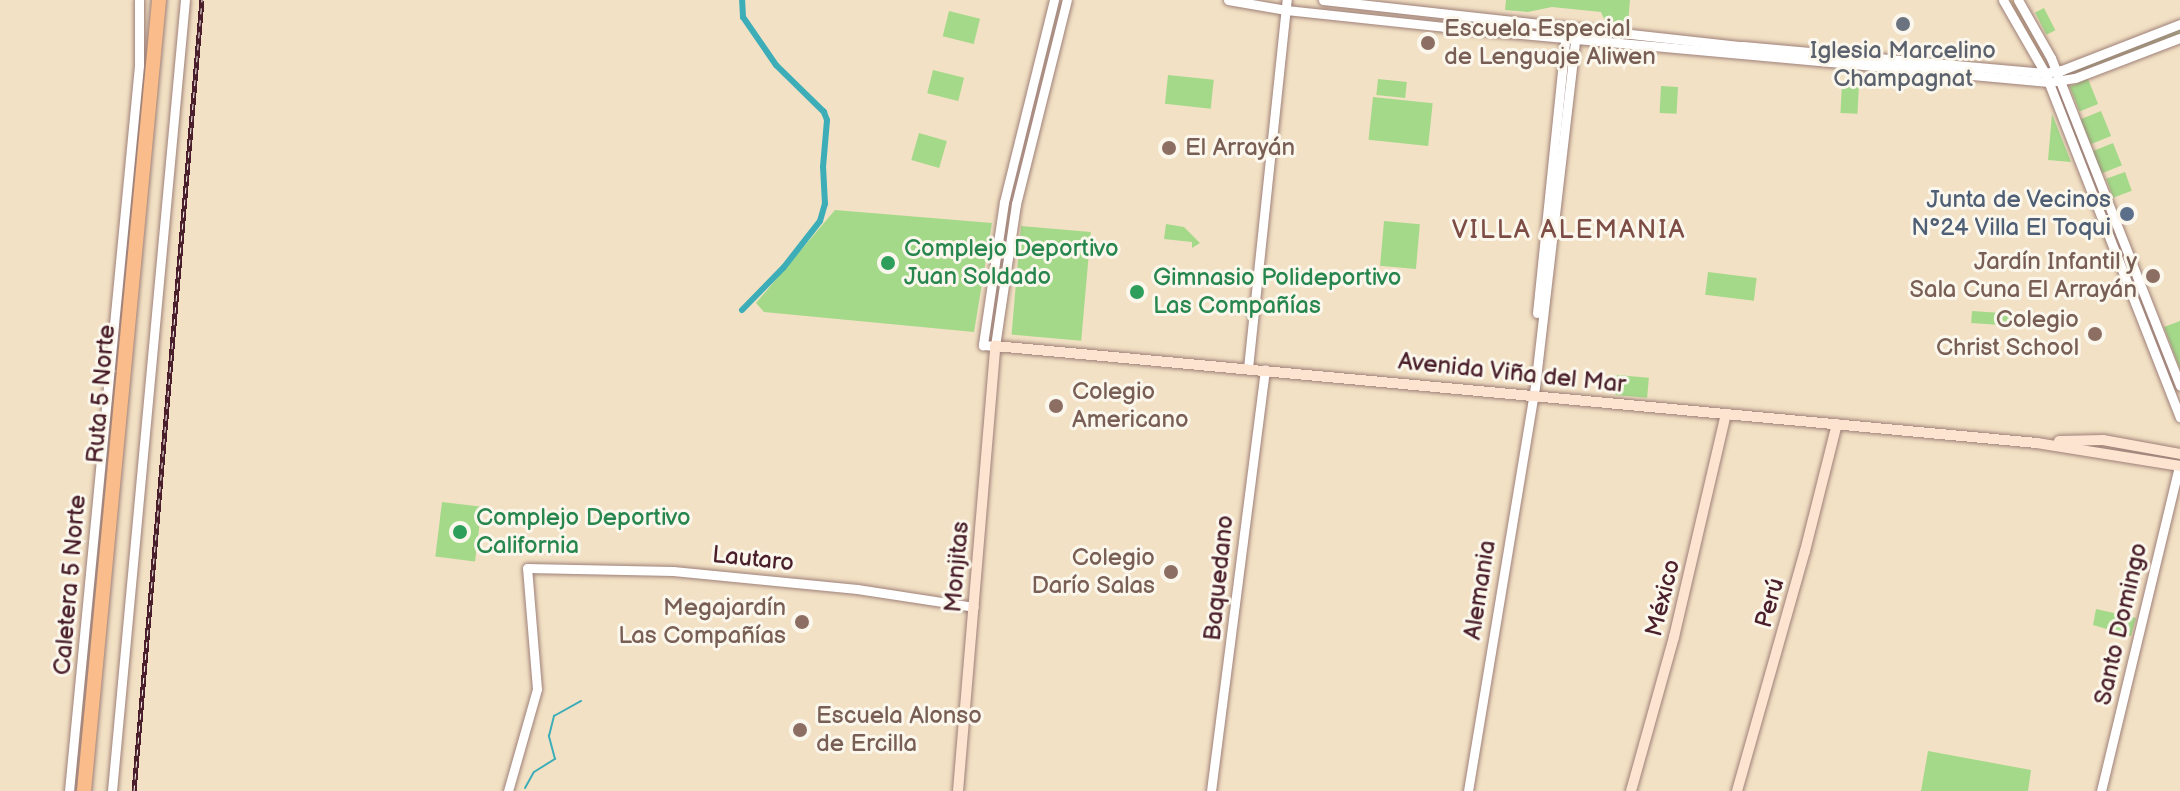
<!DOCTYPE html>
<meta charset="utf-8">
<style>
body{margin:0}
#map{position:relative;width:2180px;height:791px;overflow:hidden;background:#f3e1c5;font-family:"Balsamiq Sans",sans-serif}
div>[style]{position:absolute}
.green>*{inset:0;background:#a4d98a;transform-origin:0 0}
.sand>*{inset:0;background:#eeda9e}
.stream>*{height:2px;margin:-1px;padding:0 1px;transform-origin:1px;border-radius:1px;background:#3dadb8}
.canal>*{height:6px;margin:-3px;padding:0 3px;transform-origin:3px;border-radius:3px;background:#3dadb8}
.roads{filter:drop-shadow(0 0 2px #9e8078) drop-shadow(0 0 2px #9e8078)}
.tertiary>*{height:9px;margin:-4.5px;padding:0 4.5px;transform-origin:4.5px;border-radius:4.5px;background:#fff}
.secondary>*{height:10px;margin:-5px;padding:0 5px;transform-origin:5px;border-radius:5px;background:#fde4d0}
.motorway>*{height:14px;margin:-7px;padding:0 7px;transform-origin:7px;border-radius:7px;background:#f9bc8a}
.rail>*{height:5px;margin-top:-2.5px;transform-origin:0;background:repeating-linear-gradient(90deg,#fbf7ec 0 6px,#4a1f2b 0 12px);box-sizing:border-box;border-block:2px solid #4a1f2b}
.dots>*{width:22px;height:22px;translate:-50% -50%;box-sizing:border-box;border:4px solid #fbf7ec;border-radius:50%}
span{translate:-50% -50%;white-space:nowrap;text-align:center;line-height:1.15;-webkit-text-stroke:6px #fbf7ec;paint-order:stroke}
.education-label{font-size:24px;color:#785e54}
.left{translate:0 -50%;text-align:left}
.right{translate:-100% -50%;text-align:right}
.worship-label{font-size:24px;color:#5b616d}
.service-label{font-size:24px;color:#4e5e75}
.leisure-label{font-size:24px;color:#27864d}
.street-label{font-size:24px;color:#4a1f2b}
.neighbourhood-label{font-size:26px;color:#7c4c45;letter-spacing:2px}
</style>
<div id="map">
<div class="green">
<div style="clip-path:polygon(1506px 0,1630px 0,1628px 23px,1605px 21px,1601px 12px,1552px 7px,1528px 12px,1505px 10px)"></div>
<div style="left:2044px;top:8px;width:25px;height:10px;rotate:63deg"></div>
<div style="left:949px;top:11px;width:32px;height:26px;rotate:14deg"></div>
<div style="clip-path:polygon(2180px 26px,2180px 34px,2067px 76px,2062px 74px)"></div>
<div style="left:933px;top:70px;width:32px;height:24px;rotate:14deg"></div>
<div style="left:1168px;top:75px;width:46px;height:29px;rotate:6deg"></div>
<div style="left:1378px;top:79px;width:29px;height:16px;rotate:6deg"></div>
<div style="left:2088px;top:79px;width:27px;height:20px;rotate:68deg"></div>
<div style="left:1842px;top:84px;width:17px;height:29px;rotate:3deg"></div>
<div style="left:1661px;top:86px;width:17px;height:27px;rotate:3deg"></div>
<div style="left:1373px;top:97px;width:60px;height:43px;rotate:6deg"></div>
<div style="left:2101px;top:111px;width:27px;height:22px;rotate:68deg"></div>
<div style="clip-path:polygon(2052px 114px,2071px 162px,2048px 160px)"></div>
<div style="left:919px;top:133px;width:29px;height:28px;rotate:16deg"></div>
<div style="left:2113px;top:143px;width:24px;height:22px;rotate:68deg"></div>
<div style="left:2125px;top:172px;width:20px;height:20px;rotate:70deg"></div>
<div style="clip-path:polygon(835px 210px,992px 223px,974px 332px,764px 312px,756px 303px)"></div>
<div style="left:1384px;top:221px;width:36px;height:45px;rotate:5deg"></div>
<div style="clip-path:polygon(1166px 224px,1184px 227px,1200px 243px,1192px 248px,1192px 242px,1164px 239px)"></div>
<div style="left:1021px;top:226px;width:70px;height:109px;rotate:5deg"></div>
<div style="left:1708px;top:272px;width:49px;height:23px;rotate:7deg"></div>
<div style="left:1972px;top:311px;width:44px;height:12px;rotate:4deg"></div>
<div style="clip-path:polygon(2180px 321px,2180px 369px,2164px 327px)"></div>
<div style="left:1617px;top:375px;width:32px;height:20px;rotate:5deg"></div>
<div style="left:442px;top:502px;width:40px;height:55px;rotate:7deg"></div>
<div style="clip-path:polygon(2096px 609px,2136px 618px,2131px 636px,2093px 625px)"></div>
<div style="clip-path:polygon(1928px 751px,2031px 770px,2028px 791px,1921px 791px)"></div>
</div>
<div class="sand">
<div style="clip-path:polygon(2008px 0,2015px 0,2049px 67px,2044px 66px)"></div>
</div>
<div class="stream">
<div style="left:525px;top:788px;width:18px;rotate:-61deg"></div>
<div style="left:534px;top:772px;width:25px;rotate:-32deg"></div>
<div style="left:555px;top:759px;width:24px;rotate:-105deg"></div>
<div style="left:549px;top:736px;width:21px;rotate:-76deg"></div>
<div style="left:554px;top:716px;width:31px;rotate:-29deg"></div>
</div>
<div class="canal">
<div style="left:742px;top:310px;width:60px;rotate:-45.7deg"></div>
<div style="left:784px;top:267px;width:58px;rotate:-52deg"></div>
<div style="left:820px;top:221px;width:18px;rotate:-74deg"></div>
<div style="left:825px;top:204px;width:37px;rotate:-93deg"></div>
<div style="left:823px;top:167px;width:47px;rotate:-85.1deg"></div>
<div style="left:827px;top:120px;width:9px;rotate:-111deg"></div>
<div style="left:824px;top:112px;width:67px;rotate:-135.6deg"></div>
<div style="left:776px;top:65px;width:58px;rotate:-124.5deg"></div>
<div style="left:743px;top:17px;width:17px;rotate:-93deg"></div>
</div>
<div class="roads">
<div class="tertiary">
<div style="left:1054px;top:0;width:208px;rotate:103.9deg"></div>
<div style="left:1004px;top:202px;width:145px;rotate:98.4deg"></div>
<div style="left:983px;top:345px;width:12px;rotate:5deg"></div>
<div style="left:995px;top:346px;width:144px;rotate:-81.6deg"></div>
<div style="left:1016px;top:204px;width:210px;rotate:-76deg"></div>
<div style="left:1228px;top:0;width:59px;rotate:9.8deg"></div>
<div style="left:1286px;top:10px;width:159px;rotate:6.1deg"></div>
<div style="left:1444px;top:27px;width:607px;rotate:5.19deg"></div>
<div style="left:2049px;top:82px;width:26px;rotate:-9deg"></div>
<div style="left:2075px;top:78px;width:112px;rotate:-20.9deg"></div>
<div style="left:1323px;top:0;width:423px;rotate:6.3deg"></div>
<div style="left:1743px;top:46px;width:303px;rotate:5.1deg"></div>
<div style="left:2045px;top:73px;width:17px;rotate:-10deg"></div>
<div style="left:2062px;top:70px;width:127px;rotate:-21.3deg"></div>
<div style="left:2003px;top:0;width:84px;rotate:60.1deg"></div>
<div style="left:2045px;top:73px;width:370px;rotate:68.6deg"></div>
<div style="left:2018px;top:0;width:67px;rotate:60.4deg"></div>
<div style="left:2051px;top:58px;width:352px;rotate:68.5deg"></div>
<div style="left:1537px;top:313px;width:281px;rotate:-84.1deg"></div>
<div style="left:1248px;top:368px;width:370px;rotate:-84deg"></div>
<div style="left:69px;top:791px;width:729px;rotate:-84.49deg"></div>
<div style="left:139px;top:65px;width:65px;rotate:-90deg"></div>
<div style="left:112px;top:791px;width:794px;rotate:-84.73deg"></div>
<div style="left:508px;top:791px;width:106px;rotate:-74.1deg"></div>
<div style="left:537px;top:689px;width:121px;rotate:-94.7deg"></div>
<div style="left:527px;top:568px;width:146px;rotate:1.2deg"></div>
<div style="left:673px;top:571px;width:185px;rotate:5.6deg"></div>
<div style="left:857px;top:589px;width:118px;rotate:8.7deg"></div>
<div style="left:1211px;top:791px;width:425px;rotate:-82.7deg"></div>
<div style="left:1468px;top:791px;width:410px;rotate:-80.6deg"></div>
<div style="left:1535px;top:387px;width:358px;rotate:-83.4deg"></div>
<div style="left:2101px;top:791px;width:334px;rotate:-76.5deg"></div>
</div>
<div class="secondary">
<div style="left:2059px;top:441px;width:44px;rotate:-1.3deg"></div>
<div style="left:2103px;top:440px;width:78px;rotate:10.3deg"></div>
<div style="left:958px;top:791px;width:447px;rotate:-85.2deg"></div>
<div style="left:995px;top:346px;width:1047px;rotate:5.32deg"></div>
<div style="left:2037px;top:443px;width:145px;rotate:9.1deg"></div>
<div style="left:1631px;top:791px;width:160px;rotate:-74.4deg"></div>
<div style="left:1674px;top:637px;width:229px;rotate:-76.9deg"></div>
<div style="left:1737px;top:791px;width:249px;rotate:-74.2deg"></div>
<div style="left:1805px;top:551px;width:131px;rotate:-75.9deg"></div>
</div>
<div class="motorway">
<div style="left:84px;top:791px;width:795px;rotate:-84.58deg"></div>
</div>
</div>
<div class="rail">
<div style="left:134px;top:791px;width:794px;rotate:-85.09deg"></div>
</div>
<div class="dots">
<div style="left:1903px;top:24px;background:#6b7280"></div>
<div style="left:1428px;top:43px;background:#8d6e63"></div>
<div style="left:1169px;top:148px;background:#8d6e63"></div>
<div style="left:2127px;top:214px;background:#5c6f8a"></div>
<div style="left:888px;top:263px;background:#2e9e5b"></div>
<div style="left:2153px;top:276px;background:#8d6e63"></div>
<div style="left:1137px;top:292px;background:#2e9e5b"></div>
<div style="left:2095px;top:334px;background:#8d6e63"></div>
<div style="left:1056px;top:406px;background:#8d6e63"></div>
<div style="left:460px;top:532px;background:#2e9e5b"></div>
<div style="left:1171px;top:572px;background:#8d6e63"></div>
<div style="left:802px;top:622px;background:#8d6e63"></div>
<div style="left:800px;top:730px;background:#8d6e63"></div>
</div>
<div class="education-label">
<span class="left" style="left:1444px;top:43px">Escuela Especial<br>de Lenguaje Aliwen</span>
<span class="left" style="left:1185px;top:148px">El Arrayán</span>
<span class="right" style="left:2137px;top:276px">Jardín Infantil y<br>Sala Cuna El Arrayán</span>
<span class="right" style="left:2079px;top:334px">Colegio<br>Christ School</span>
<span class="left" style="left:1072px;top:406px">Colegio<br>Americano</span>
<span class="right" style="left:1155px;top:572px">Colegio<br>Darío Salas</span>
<span class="right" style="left:786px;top:622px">Megajardín<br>Las Compañías</span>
<span class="left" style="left:816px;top:730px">Escuela Alonso<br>de Ercilla</span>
</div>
<div class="worship-label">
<span style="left:1903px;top:65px">Iglesia Marcelino<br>Champagnat</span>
</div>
<div class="service-label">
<span class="right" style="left:2111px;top:214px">Junta de Vecinos<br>N°24 Villa El Toqui</span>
</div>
<div class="leisure-label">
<span class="left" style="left:904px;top:263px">Complejo Deportivo<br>Juan Soldado</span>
<span class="left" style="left:1153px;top:292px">Gimnasio Polideportivo<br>Las Compañías</span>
<span class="left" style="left:476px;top:532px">Complejo Deportivo<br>California</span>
</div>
<div class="street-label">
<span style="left:1512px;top:373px;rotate:6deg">Avenida Viña del Mar</span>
<span style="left:101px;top:394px;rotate:-85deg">Ruta 5 Norte</span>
<span style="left:753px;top:559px;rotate:6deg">Lautaro</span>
<span style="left:957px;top:567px;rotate:-85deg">Monjitas</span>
<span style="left:1219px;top:578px;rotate:-84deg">Baquedano</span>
<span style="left:70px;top:585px;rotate:-85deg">Caletera 5 Norte</span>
<span style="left:1480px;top:590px;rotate:-81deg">Alemania</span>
<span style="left:1663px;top:598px;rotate:-76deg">México</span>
<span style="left:1770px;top:603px;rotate:-74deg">Perú</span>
<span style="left:2121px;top:624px;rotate:-77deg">Santo Domingo</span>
</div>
<div class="neighbourhood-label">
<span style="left:1569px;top:231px">VILLA ALEMANIA</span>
</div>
</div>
